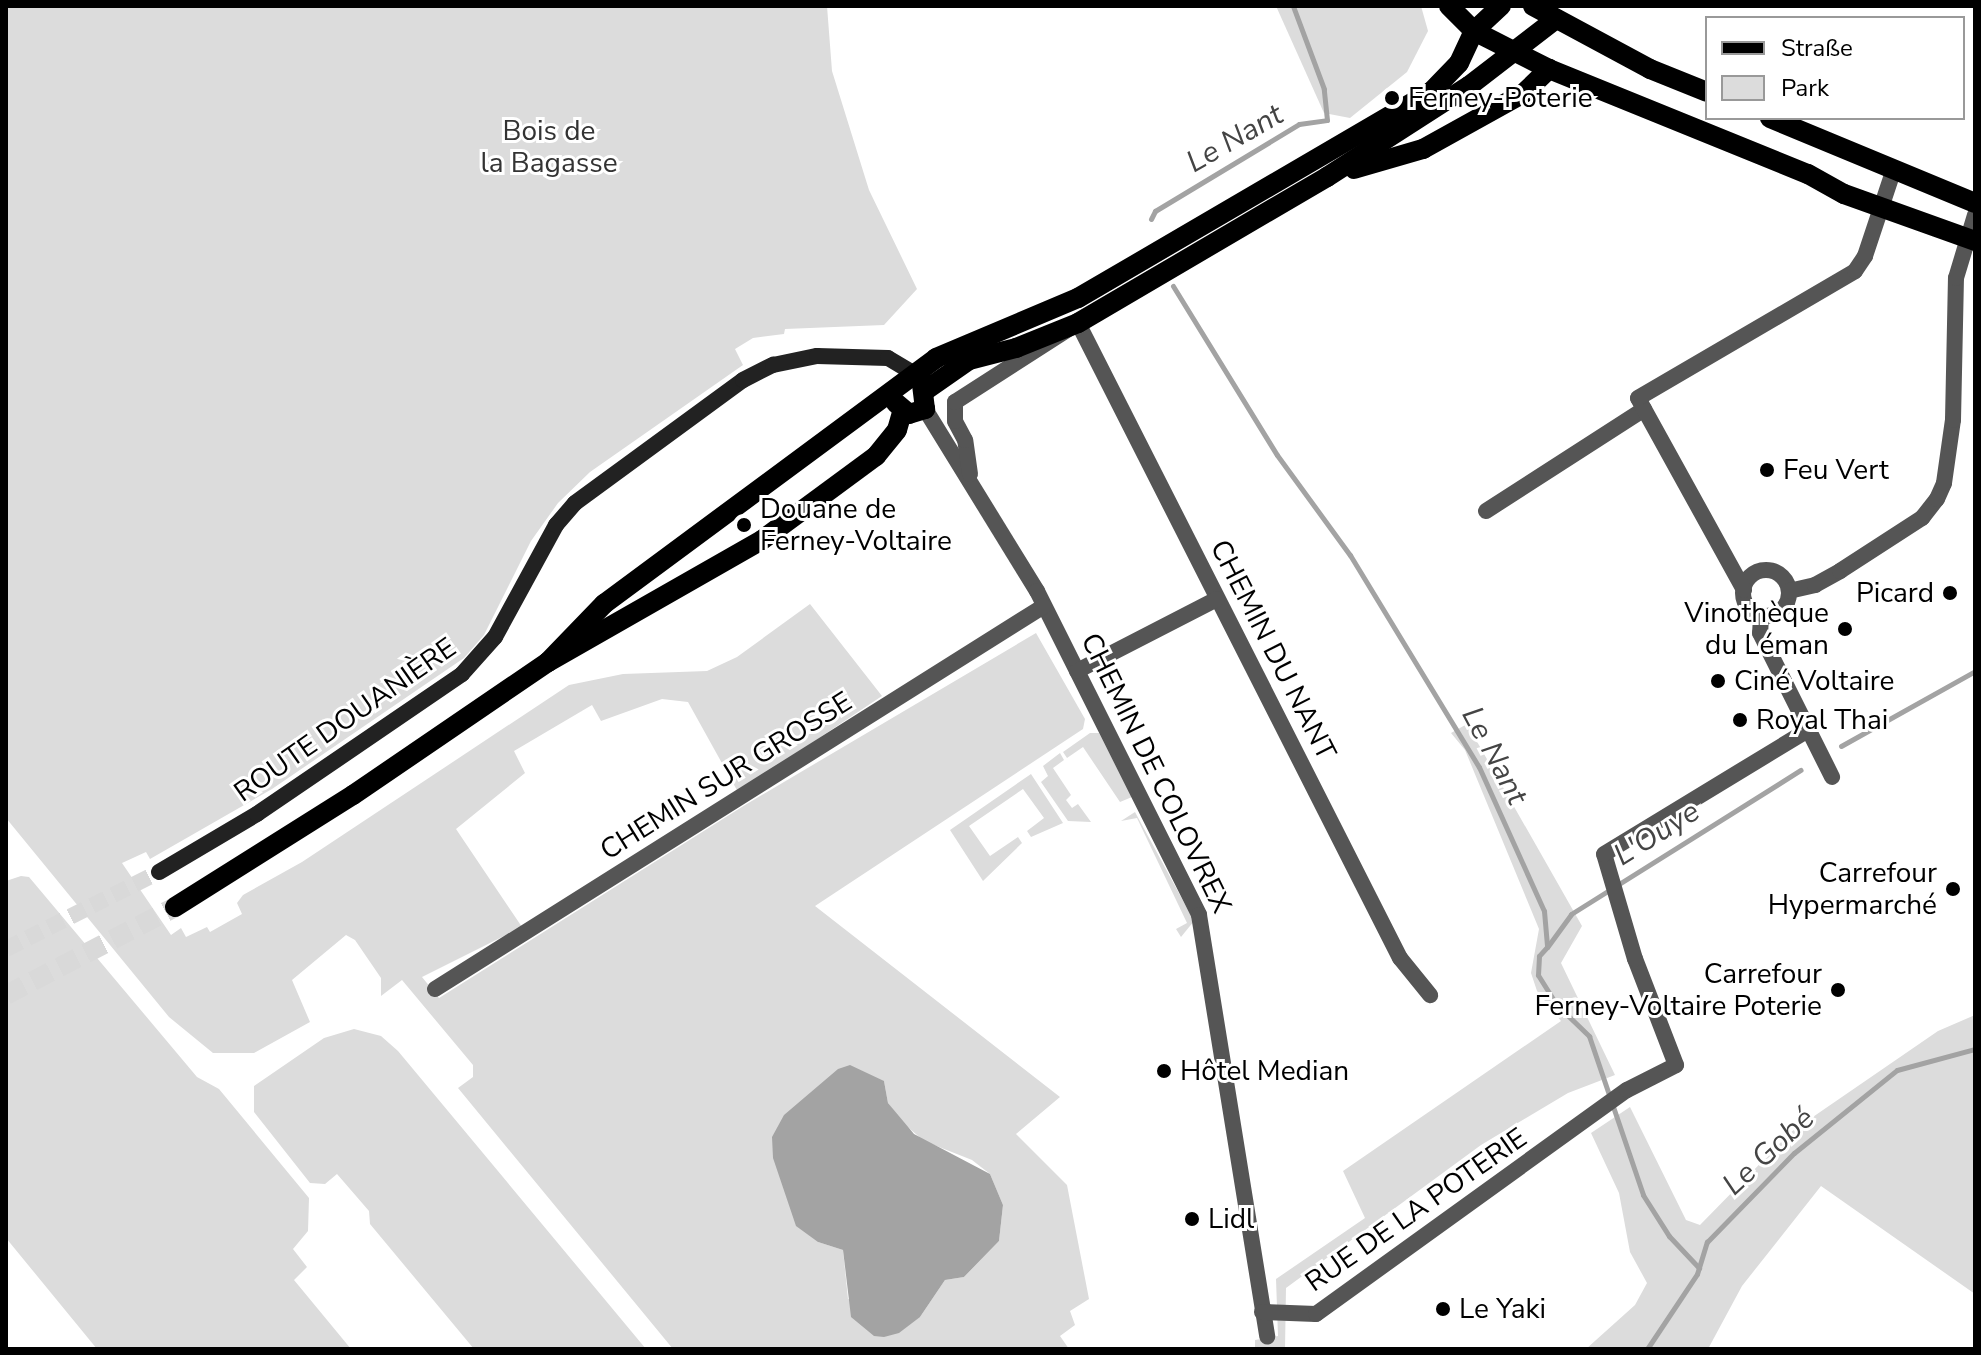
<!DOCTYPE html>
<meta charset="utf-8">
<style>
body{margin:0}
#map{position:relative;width:1981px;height:1355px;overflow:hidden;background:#fff;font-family:"Nunito Sans",sans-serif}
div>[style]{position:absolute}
.green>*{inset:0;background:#dcdcdc}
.water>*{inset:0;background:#a3a3a3}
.stream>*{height:5px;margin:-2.5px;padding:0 2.5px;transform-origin:2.5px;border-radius:2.5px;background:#a3a3a3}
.secondary-tunnel>*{height:16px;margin-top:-8px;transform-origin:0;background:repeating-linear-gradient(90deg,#d9d9d9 0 16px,transparent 0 24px)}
.primary-tunnel>*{height:20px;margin-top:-10px;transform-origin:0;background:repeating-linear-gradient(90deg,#d9d9d9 0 20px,transparent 0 30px)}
.street>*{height:16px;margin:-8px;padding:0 8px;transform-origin:8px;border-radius:8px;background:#555}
.street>.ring{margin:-8px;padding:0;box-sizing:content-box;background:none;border:16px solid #555;border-radius:50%}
.secondary>*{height:16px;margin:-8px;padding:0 8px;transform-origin:8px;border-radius:8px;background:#222}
.primary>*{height:20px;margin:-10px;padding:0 10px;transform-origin:10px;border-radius:10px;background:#000}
.dots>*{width:22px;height:22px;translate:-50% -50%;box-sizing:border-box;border:4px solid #fff;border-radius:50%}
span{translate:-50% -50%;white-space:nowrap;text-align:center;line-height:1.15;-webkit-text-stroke:6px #fff;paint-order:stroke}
.poi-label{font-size:28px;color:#000}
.left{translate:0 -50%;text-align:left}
.right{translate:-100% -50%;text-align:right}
.park-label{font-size:28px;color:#333}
.street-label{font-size:28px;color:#000}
.water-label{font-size:30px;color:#444;font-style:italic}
.frame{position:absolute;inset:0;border:8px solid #000;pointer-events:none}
.legend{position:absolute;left:1705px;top:16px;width:260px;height:104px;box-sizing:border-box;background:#fff;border:2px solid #999;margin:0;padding:10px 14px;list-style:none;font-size:24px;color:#000}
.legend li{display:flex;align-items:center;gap:16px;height:40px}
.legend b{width:40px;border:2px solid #999}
</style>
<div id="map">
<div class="green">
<div style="clip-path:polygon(evenodd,6px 6px,827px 6px,832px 71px,869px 190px,917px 289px,884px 325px,785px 329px,784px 334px,753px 338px,735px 349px,743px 365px,590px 472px,558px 503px,531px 541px,484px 635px,464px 658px,272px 789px,150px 859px,146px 852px,122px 863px,171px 935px,181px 928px,186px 937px,207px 927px,210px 932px,242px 914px,237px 903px,243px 895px,302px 862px,569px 685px,623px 674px,707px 671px,737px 657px,810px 604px,882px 696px,738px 792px,688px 702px,662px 699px,601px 721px,592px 705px,514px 751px,525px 773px,456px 829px,522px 927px,422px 977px,439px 998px,745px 805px,1036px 633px,1085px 719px,1083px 729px,815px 906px,1060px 1097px,1016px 1134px,1067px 1185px,1089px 1299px,1070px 1311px,1075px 1325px,1060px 1336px,1069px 1349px,673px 1349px,458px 1088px,473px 1077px,473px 1065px,402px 980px,381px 996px,381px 978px,355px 940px,346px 935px,292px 980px,310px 1022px,254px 1053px,213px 1053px,169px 1017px,6px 818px,6px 6px,884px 1081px,888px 1103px,903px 1123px,924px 1141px,972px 1160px,990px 1174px,1003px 1205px,999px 1241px,964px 1277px,945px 1280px,920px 1317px,848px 1299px,843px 1250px,818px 1242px,884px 1081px)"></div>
<div style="clip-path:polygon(1276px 6px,1421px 6px,1428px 31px,1407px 72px,1350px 118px,1324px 113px)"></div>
<div style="clip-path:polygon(1467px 724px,1582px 926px,1561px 963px,1615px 1075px,1568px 1093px,1481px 1145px,1286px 1288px,1285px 1349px,1255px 1349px,1255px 1340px,1278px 1336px,1276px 1279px,1365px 1218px,1343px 1171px,1561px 1021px,1537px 991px,1531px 973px,1539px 929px,1465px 750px,1451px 733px)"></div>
<div style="clip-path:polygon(1090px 733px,1099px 733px,1132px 797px,1120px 802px,1083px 747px,1067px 758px,1063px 752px)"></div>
<div style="clip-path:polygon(1060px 753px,1064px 760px,1053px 768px,1071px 795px,1066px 800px,1072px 808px,1078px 804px,1091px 822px,1068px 821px,1041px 782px,1048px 776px,1043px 766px)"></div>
<div style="clip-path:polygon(1031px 774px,1063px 823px,1031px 837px,1027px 831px,1044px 818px,1023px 789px,969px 826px,990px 856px,1018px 837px,1022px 843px,983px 881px,950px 830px)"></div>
<div style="clip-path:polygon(1135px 812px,1194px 921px,1181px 937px,1176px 929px,1187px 923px,1137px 818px,1121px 821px)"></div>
<div style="clip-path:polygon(21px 876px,29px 877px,197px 1077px,219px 1089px,309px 1198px,308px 1231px,293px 1249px,307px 1267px,294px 1280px,351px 1349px,97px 1349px,6px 1238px,6px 881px)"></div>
<div style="clip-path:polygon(1975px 1015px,1975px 1294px,1821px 1186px,1742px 1286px,1708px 1349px,1586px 1349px,1635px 1305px,1647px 1283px,1630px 1252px,1619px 1193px,1591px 1133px,1630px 1107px,1686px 1220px,1700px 1225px,1791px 1132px,1938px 1031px)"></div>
<div style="clip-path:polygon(354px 1029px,381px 1036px,398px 1051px,646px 1349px,474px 1349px,370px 1224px,369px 1211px,337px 1174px,325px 1184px,310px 1183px,254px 1112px,254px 1086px,324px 1038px)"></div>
</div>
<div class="water">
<div style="clip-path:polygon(850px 1065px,884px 1081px,888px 1103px,914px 1134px,990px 1174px,1003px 1205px,999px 1241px,964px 1277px,945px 1280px,920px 1317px,899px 1333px,884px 1337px,874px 1336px,851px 1317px,843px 1250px,818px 1242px,796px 1226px,773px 1158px,772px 1137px,784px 1115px,838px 1069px)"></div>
</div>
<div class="stream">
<div style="left:1151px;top:219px;width:9px;rotate:-63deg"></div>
<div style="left:1155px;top:211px;width:168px;rotate:-31.1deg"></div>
<div style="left:1299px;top:124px;width:28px;rotate:-8deg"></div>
<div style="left:1327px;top:120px;width:31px;rotate:-96deg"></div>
<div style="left:1324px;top:89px;width:89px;rotate:-110.5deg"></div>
<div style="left:1173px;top:286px;width:198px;rotate:58.4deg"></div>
<div style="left:1277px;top:455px;width:124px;rotate:53.9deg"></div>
<div style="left:1350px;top:555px;width:248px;rotate:58.7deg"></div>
<div style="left:1479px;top:767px;width:158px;rotate:65.7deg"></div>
<div style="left:1544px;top:911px;width:36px;rotate:85deg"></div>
<div style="left:1547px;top:947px;width:12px;rotate:132deg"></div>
<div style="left:1539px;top:956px;width:19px;rotate:93deg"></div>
<div style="left:1538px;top:975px;width:36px;rotate:58deg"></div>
<div style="left:1557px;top:1005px;width:45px;rotate:44.1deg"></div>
<div style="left:1589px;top:1036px;width:168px;rotate:71.2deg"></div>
<div style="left:1643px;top:1195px;width:49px;rotate:57.6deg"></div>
<div style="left:1669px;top:1236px;width:44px;rotate:46.8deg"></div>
<div style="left:1841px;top:746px;width:154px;rotate:-29.2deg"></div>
<div style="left:1548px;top:946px;width:39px;rotate:-54deg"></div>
<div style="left:1571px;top:914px;width:271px;rotate:-32.1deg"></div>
<div style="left:1647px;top:1349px;width:90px;rotate:-56.3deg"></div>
<div style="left:1697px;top:1274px;width:34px;rotate:-73deg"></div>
<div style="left:1707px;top:1242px;width:124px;rotate:-45.7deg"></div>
<div style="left:1794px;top:1153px;width:132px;rotate:-38.9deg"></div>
<div style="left:1897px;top:1070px;width:81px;rotate:-15.1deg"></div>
</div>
<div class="secondary-tunnel">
<div style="left:6px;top:949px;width:171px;rotate:-26.7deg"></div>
</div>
<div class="primary-tunnel">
<div style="left:6px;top:995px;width:191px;rotate:-27.5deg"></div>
</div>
<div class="street">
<div style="left:925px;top:409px;width:214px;rotate:58.4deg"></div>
<div style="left:1037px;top:591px;width:362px;rotate:63.4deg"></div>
<div style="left:1199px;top:915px;width:427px;rotate:80.8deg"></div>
<div style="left:970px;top:474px;width:34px;rotate:-98deg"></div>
<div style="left:965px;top:440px;width:21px;rotate:-118deg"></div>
<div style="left:955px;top:421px;width:19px;rotate:-90deg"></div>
<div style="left:955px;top:402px;width:146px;rotate:-32.7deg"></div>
<div style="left:1078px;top:323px;width:712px;rotate:63.11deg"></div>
<div style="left:1400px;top:958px;width:48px;rotate:51deg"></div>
<div style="left:1486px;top:511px;width:188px;rotate:-32.8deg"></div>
<div class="ring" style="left:1743px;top:570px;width:30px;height:30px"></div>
<div style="left:1744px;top:590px;width:219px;rotate:-118.9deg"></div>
<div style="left:1638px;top:398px;width:251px;rotate:-30.3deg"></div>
<div style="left:1855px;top:271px;width:18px;rotate:-56deg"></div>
<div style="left:1865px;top:256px;width:92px;rotate:-71.6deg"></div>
<div style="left:1789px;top:591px;width:27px;rotate:-13deg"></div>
<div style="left:1815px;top:585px;width:29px;rotate:-29deg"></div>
<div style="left:1840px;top:571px;width:98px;rotate:-32.9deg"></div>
<div style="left:1922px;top:518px;width:24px;rotate:-52deg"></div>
<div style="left:1937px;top:499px;width:17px;rotate:-66deg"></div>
<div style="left:1944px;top:483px;width:64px;rotate:-81.9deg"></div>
<div style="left:1953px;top:420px;width:142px;rotate:-88.8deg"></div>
<div style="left:1956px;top:278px;width:66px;rotate:-73.2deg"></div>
<div style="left:1761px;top:616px;width:17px;rotate:93deg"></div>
<div style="left:1760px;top:633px;width:161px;rotate:63.4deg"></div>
<div style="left:1077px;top:671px;width:157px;rotate:-27.2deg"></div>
<div style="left:435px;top:989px;width:719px;rotate:-32.17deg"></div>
<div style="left:1262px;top:1312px;width:54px;rotate:2.1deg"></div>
<div style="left:1316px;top:1314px;width:383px;rotate:-35.8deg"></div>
<div style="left:1627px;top:1090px;width:55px;rotate:-27deg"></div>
<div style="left:1676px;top:1065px;width:114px;rotate:-111.1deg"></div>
<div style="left:1635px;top:959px;width:109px;rotate:-106.4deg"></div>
<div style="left:1604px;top:854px;width:239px;rotate:-31.3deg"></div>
</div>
<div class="secondary">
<div style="left:159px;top:872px;width:114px;rotate:-30.6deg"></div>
<div style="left:257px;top:814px;width:248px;rotate:-34.3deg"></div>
<div style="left:462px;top:674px;width:50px;rotate:-48.3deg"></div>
<div style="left:495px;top:637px;width:128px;rotate:-61.4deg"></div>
<div style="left:556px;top:525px;width:29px;rotate:-49deg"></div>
<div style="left:575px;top:503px;width:208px;rotate:-36.2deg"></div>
<div style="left:743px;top:380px;width:34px;rotate:-27deg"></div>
<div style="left:773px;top:365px;width:45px;rotate:-11.6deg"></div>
<div style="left:817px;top:356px;width:71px;rotate:1.6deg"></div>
<div style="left:888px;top:358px;width:31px;rotate:31deg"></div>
</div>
<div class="primary">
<div style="left:1449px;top:6px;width:35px;rotate:45deg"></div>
<div style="left:1474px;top:31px;width:84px;rotate:26.9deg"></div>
<div style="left:1549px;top:69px;width:279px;rotate:22.1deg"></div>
<div style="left:1808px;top:174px;width:41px;rotate:29.1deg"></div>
<div style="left:1844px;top:194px;width:139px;rotate:19.7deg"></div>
<div style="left:1533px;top:6px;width:133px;rotate:28.3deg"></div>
<div style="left:1650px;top:69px;width:61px;rotate:22deg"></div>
<div style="left:1770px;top:118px;width:222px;rotate:22.5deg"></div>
<div style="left:1354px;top:169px;width:72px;rotate:-16.2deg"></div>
<div style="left:1423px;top:149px;width:115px;rotate:-29deg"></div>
<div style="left:1524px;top:93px;width:35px;rotate:-44deg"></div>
<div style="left:926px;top:390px;width:52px;rotate:-34.9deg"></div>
<div style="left:969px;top:360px;width:49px;rotate:-14.3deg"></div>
<div style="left:1016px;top:348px;width:67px;rotate:-22deg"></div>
<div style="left:1078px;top:323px;width:289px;rotate:-30.4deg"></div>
<div style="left:1327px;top:177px;width:169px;rotate:-32.7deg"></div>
<div style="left:1469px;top:86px;width:110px;rotate:-37.6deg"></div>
<div style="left:896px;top:403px;width:17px;rotate:40deg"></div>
<div style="left:909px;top:414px;width:17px;rotate:-17deg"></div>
<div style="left:925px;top:409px;width:31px;rotate:-97deg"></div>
<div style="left:548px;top:662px;width:81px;rotate:-46deg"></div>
<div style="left:604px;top:604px;width:413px;rotate:-36.5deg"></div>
<div style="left:936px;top:358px;width:154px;rotate:-22.9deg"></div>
<div style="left:1078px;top:298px;width:409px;rotate:-30.3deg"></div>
<div style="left:1431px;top:92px;width:40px;rotate:-46deg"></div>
<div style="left:1459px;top:63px;width:35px;rotate:-65deg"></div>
<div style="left:1474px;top:31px;width:37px;rotate:-43deg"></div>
<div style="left:175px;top:907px;width:210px;rotate:-32.2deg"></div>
<div style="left:353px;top:795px;width:236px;rotate:-34.3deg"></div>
<div style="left:548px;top:662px;width:246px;rotate:-29.7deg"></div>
<div style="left:762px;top:540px;width:142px;rotate:-36.4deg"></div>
<div style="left:876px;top:456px;width:33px;rotate:-51deg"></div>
<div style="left:897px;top:430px;width:19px;rotate:-74deg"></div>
</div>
<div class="dots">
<div style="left:1392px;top:98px;background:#000"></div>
<div style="left:1767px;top:470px;background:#000"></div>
<div style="left:744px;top:525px;background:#000"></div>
<div style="left:1950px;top:593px;background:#000"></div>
<div style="left:1845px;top:629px;background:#000"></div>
<div style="left:1718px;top:681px;background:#000"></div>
<div style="left:1740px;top:720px;background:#000"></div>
<div style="left:1953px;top:889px;background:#000"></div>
<div style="left:1838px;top:990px;background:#000"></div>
<div style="left:1164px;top:1071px;background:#000"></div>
<div style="left:1192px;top:1219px;background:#000"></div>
<div style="left:1443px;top:1309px;background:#000"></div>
</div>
<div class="poi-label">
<span class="left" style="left:1408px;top:98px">Ferney-Poterie</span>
<span class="left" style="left:1783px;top:470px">Feu Vert</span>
<span class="left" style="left:760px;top:525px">Douane de<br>Ferney-Voltaire</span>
<span class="right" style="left:1934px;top:593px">Picard</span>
<span class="right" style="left:1829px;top:629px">Vinothèque<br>du Léman</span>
<span class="left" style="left:1734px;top:681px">Ciné Voltaire</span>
<span class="left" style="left:1756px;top:720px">Royal Thai</span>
<span class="right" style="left:1937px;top:889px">Carrefour<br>Hypermarché</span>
<span class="right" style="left:1822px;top:990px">Carrefour<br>Ferney-Voltaire Poterie</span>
<span class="left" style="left:1180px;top:1071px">Hôtel Median</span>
<span class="left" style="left:1208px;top:1219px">Lidl</span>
<span class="left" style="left:1459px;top:1309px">Le Yaki</span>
</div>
<div class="park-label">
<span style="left:549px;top:147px">Bois de<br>la Bagasse</span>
</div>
<div class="street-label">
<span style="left:1273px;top:650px;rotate:63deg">CHEMIN DU NANT</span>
<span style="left:345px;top:720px;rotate:-35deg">ROUTE DOUANIÈRE</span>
<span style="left:1156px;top:773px;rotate:64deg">CHEMIN DE COLOVREX</span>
<span style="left:726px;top:776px;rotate:-32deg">CHEMIN SUR GROSSE</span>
<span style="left:1416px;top:1210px;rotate:-35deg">RUE DE LA POTERIE</span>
</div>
<div class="water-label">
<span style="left:1235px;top:139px;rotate:-30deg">Le Nant</span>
<span style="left:1494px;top:756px;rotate:62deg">Le Nant</span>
<span style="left:1657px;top:834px;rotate:-32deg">L'Ouye</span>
<span style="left:1769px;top:1152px;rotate:-43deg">Le Gobé</span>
</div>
<div class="frame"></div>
<ul class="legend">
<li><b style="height:10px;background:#000"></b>Straße</li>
<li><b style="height:22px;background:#dcdcdc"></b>Park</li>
</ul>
</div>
